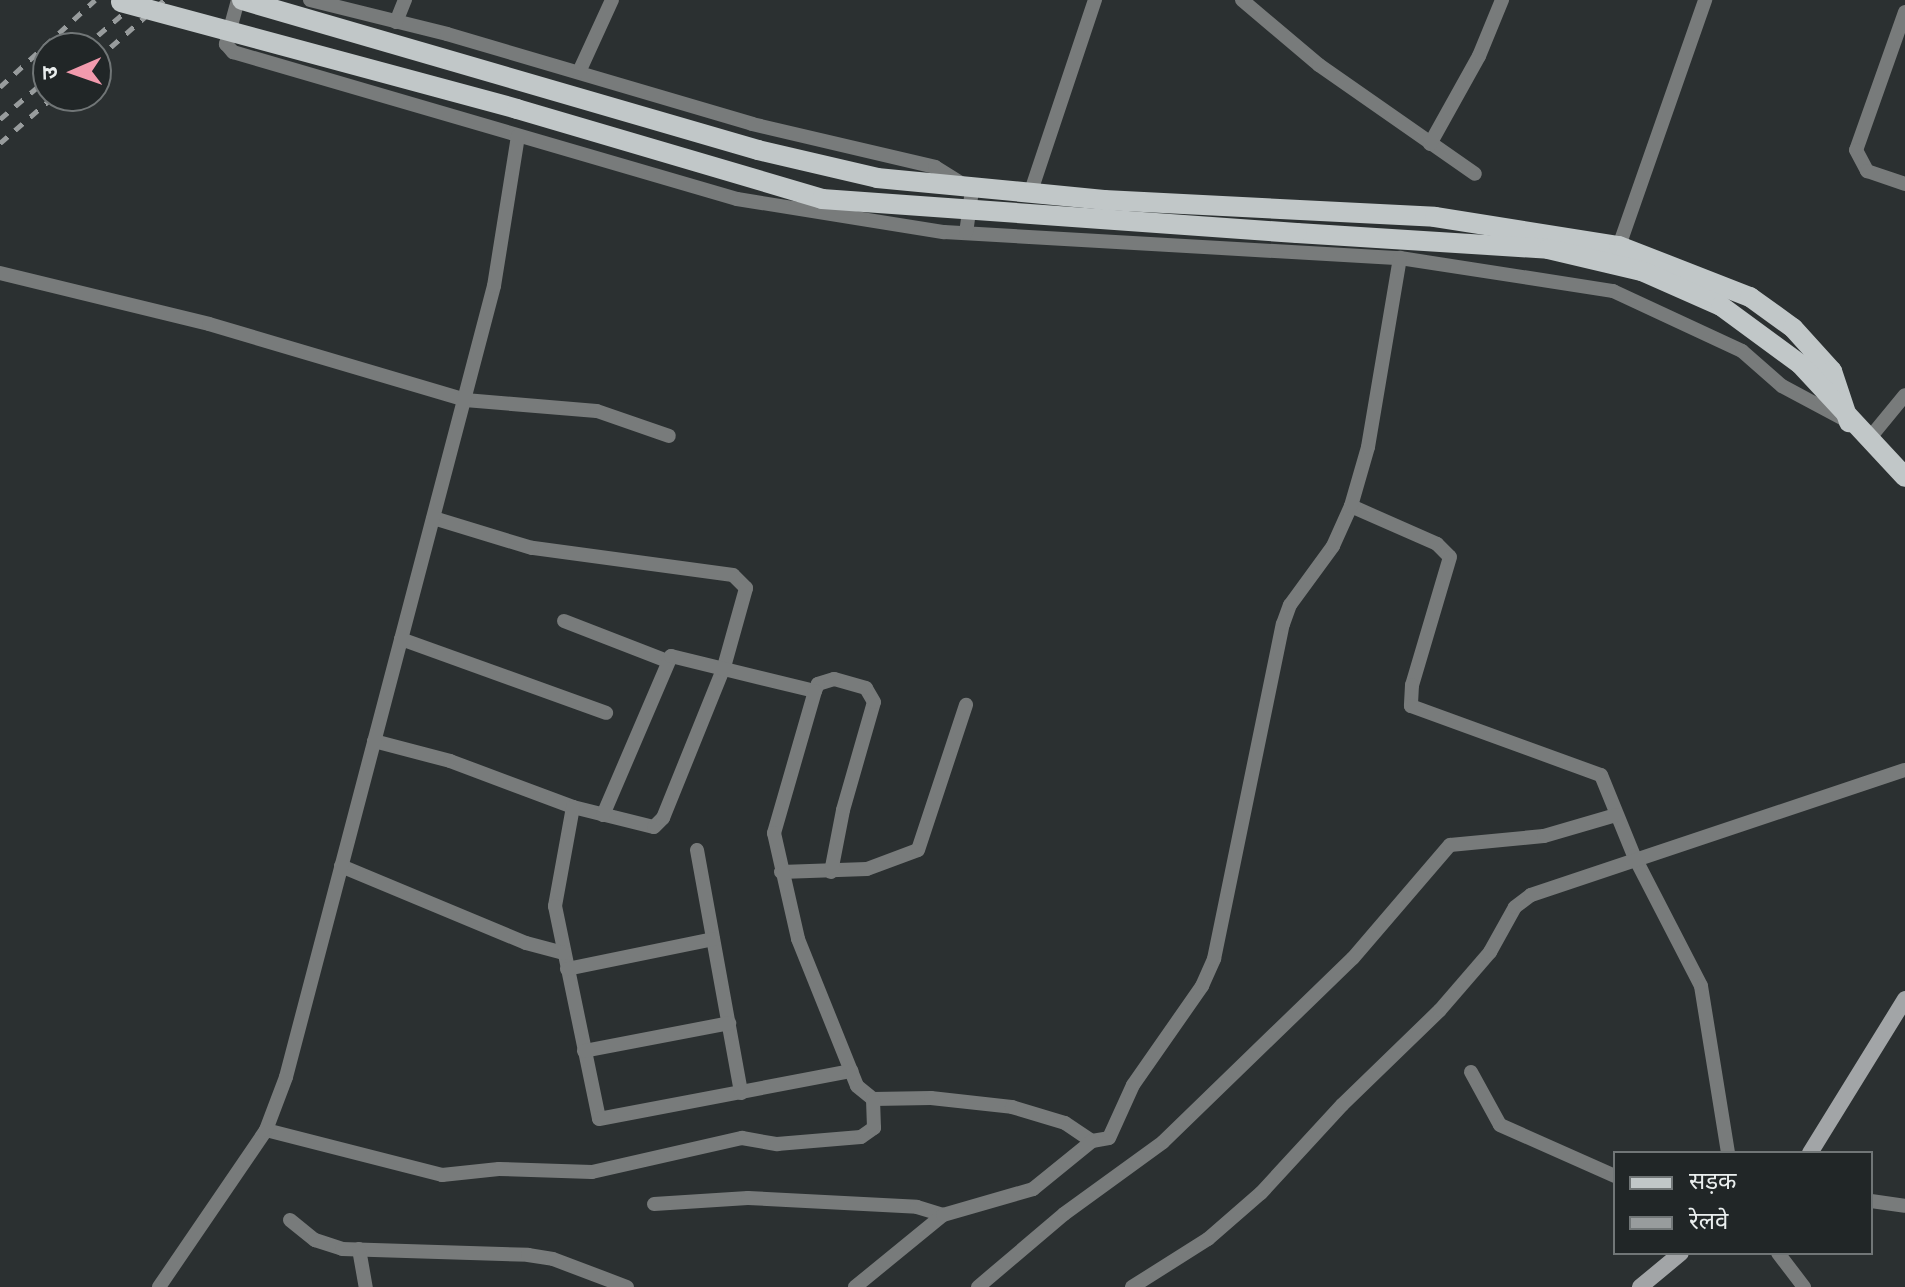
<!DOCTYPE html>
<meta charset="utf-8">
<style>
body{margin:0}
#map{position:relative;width:1905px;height:1287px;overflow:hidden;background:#2b3031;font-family:"DejaVu Sans","Noto Sans Devanagari",sans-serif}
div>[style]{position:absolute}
.street>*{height:14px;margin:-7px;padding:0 7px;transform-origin:7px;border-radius:7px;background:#787b7b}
.secondary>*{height:16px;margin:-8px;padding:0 8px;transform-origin:8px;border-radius:8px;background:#a2a5a7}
.primary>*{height:20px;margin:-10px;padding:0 10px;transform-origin:10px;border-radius:10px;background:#c1c7c8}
.rail>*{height:5px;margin-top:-2.5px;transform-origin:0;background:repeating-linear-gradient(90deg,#989c9d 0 10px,transparent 0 20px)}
.primary-bridge>*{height:20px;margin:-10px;padding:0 10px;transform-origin:10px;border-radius:10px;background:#c1c7c8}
span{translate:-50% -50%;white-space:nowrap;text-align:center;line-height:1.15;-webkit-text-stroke:8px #212627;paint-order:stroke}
.legend{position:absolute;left:1613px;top:1151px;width:260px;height:104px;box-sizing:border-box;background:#212627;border:2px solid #717677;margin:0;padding:10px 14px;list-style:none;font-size:24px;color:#eaeeee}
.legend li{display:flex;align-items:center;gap:16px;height:40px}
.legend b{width:40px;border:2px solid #717677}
.north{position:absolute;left:32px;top:32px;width:80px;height:80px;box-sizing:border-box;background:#212627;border:2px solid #717677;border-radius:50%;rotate:268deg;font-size:22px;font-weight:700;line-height:32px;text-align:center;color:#eaeeee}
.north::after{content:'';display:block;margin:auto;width:28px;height:36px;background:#f29aad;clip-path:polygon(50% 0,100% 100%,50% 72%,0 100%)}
</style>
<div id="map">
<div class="street">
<div style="left:238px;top:0;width:46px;rotate:105.3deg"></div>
<div style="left:226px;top:44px;width:11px;rotate:49deg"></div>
<div style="left:233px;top:52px;width:525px;rotate:16.26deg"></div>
<div style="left:737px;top:199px;width:210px;rotate:9.1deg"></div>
<div style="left:944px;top:232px;width:457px;rotate:3.3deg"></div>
<div style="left:1400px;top:258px;width:216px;rotate:8.8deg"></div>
<div style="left:1613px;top:291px;width:142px;rotate:24.9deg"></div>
<div style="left:1742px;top:351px;width:53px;rotate:41.2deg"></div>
<div style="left:1782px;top:386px;width:76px;rotate:28.2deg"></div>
<div style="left:310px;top:0;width:141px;rotate:13.9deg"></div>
<div style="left:447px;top:34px;width:318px;rotate:16.4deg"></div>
<div style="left:752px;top:124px;width:188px;rotate:13.2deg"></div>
<div style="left:935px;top:167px;width:44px;rotate:31.9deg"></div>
<div style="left:972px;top:190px;width:43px;rotate:97.9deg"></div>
<div style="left:1242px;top:0;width:101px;rotate:40.2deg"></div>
<div style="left:1319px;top:65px;width:190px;rotate:34.9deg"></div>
<div style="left:1905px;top:12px;width:146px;rotate:109.5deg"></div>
<div style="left:1856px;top:150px;width:24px;rotate:62deg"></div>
<div style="left:1867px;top:171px;width:40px;rotate:18.9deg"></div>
<div style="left:396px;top:22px;width:24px;rotate:-68deg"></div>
<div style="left:579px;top:72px;width:79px;rotate:-65.4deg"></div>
<div style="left:1430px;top:144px;width:101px;rotate:-60.9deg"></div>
<div style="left:1479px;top:56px;width:61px;rotate:-67.7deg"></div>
<div style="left:1030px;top:194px;width:205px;rotate:-71.5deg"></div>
<div style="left:1619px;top:246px;width:261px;rotate:-70.7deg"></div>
<div style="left:0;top:273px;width:215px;rotate:13.7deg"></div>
<div style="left:209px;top:324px;width:267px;rotate:16.5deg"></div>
<div style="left:465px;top:400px;width:132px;rotate:4.8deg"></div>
<div style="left:597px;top:411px;width:76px;rotate:19.1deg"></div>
<div style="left:1868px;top:440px;width:58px;rotate:-50.6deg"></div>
<div style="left:1351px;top:506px;width:94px;rotate:23.8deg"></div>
<div style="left:1437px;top:544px;width:18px;rotate:45deg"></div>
<div style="left:1450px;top:557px;width:134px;rotate:106.5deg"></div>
<div style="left:1412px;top:685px;width:21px;rotate:93deg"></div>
<div style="left:1411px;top:706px;width:202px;rotate:20deg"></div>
<div style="left:1601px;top:775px;width:87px;rotate:67.8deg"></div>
<div style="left:1634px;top:856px;width:146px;rotate:62.7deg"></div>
<div style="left:1701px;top:986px;width:169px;rotate:80.8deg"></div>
<div style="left:564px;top:621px;width:110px;rotate:21.2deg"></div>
<div style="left:401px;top:639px;width:218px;rotate:19.8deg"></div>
<div style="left:374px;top:741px;width:79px;rotate:14.7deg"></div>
<div style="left:450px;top:761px;width:131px;rotate:20.5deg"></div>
<div style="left:573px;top:807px;width:83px;rotate:13.9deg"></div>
<div style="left:654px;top:827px;width:13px;rotate:-45deg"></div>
<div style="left:663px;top:818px;width:163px;rotate:-68deg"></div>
<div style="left:724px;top:667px;width:82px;rotate:-74.4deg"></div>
<div style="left:746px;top:588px;width:18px;rotate:-135deg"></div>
<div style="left:733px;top:575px;width:203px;rotate:-172.3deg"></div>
<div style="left:532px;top:548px;width:103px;rotate:-163.1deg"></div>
<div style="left:573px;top:807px;width:101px;rotate:100.3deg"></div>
<div style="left:555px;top:906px;width:217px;rotate:78.3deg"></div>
<div style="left:599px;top:1119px;width:257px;rotate:-10.8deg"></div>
<div style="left:603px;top:815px;width:173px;rotate:-66.8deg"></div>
<div style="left:671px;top:656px;width:148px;rotate:13.7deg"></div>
<div style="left:697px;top:850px;width:247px;rotate:79.7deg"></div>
<div style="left:341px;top:866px;width:200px;rotate:22.6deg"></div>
<div style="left:526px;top:943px;width:39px;rotate:15deg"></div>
<div style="left:781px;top:872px;width:86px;rotate:-2deg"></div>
<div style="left:867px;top:869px;width:54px;rotate:-20.4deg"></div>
<div style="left:918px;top:850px;width:153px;rotate:-71.7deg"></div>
<div style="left:831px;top:872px;width:63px;rotate:-79deg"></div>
<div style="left:843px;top:810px;width:112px;rotate:-74deg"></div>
<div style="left:874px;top:702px;width:16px;rotate:-120deg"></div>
<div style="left:866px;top:688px;width:33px;rotate:-164deg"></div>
<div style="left:834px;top:679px;width:17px;rotate:163deg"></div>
<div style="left:818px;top:684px;width:8px;rotate:113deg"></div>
<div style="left:815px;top:691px;width:148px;rotate:106.1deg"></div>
<div style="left:774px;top:833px;width:109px;rotate:77.2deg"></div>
<div style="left:798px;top:939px;width:158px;rotate:68.1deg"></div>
<div style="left:857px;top:1086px;width:21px;rotate:39deg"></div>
<div style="left:873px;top:1099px;width:58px;rotate:-1deg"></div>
<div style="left:931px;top:1098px;width:81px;rotate:6.3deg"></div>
<div style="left:1012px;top:1107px;width:55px;rotate:16.8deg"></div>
<div style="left:1065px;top:1123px;width:32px;rotate:34deg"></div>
<div style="left:1092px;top:1141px;width:17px;rotate:-10deg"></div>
<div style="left:1109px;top:1138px;width:58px;rotate:-65.6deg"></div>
<div style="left:1133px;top:1085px;width:121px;rotate:-55.1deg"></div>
<div style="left:1202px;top:986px;width:30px;rotate:-66deg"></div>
<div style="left:1214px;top:959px;width:342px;rotate:-78.4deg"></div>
<div style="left:1283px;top:624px;width:20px;rotate:-70deg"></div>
<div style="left:1290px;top:605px;width:73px;rotate:-53.9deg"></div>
<div style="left:1333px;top:546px;width:44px;rotate:-65.8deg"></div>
<div style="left:1351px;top:506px;width:61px;rotate:-73.9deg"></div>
<div style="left:1368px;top:447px;width:192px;rotate:-80.4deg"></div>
<div style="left:567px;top:969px;width:149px;rotate:-11.6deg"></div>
<div style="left:584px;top:1051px;width:148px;rotate:-10.9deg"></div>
<div style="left:1471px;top:1072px;width:60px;rotate:61.3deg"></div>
<div style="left:1500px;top:1125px;width:126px;rotate:23.9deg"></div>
<div style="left:266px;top:1130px;width:182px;rotate:14.3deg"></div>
<div style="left:442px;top:1175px;width:57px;rotate:-6deg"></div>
<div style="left:499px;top:1169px;width:93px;rotate:1.8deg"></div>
<div style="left:592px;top:1172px;width:154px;rotate:-12.8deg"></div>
<div style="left:742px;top:1138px;width:36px;rotate:10deg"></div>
<div style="left:777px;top:1144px;width:84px;rotate:-4.8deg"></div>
<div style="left:861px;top:1137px;width:16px;rotate:-35deg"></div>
<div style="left:874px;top:1128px;width:29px;rotate:-92deg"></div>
<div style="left:1871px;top:1201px;width:34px;rotate:8deg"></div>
<div style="left:654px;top:1204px;width:94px;rotate:-3.7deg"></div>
<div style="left:748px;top:1198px;width:169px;rotate:3deg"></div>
<div style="left:917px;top:1207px;width:27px;rotate:17deg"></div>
<div style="left:290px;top:1220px;width:32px;rotate:39deg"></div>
<div style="left:315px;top:1240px;width:28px;rotate:18deg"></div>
<div style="left:342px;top:1249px;width:186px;rotate:1.8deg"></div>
<div style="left:528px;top:1255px;width:25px;rotate:9deg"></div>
<div style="left:553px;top:1259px;width:79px;rotate:20.7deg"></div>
<div style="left:359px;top:1249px;width:39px;rotate:80deg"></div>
<div style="left:1778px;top:1253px;width:43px;rotate:52.6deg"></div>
<div style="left:159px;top:1287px;width:190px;rotate:-55.7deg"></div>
<div style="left:266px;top:1130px;width:57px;rotate:-69.3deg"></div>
<div style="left:286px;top:1077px;width:818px;rotate:-75.27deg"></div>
<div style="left:494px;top:286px;width:152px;rotate:-80.9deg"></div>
<div style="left:855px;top:1287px;width:114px;rotate:-39.3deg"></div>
<div style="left:943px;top:1215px;width:94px;rotate:-16.1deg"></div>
<div style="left:1033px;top:1189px;width:76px;rotate:-39.1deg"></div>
<div style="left:978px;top:1287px;width:113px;rotate:-40.3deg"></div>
<div style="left:1064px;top:1214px;width:122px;rotate:-36deg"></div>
<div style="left:1163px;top:1142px;width:264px;rotate:-44.1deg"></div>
<div style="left:1353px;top:958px;width:149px;rotate:-49.4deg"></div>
<div style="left:1450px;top:845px;width:94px;rotate:-5.5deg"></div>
<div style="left:1544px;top:836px;width:75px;rotate:-16.3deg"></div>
<div style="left:1132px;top:1287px;width:90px;rotate:-32.3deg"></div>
<div style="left:1208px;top:1239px;width:70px;rotate:-41deg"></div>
<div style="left:1261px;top:1193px;width:120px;rotate:-47.4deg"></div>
<div style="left:1342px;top:1105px;width:136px;rotate:-44.1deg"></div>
<div style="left:1440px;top:1010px;width:77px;rotate:-49.2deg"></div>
<div style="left:1490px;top:952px;width:51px;rotate:-60.9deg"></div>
<div style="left:1515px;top:907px;width:20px;rotate:-37deg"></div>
<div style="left:1531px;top:895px;width:394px;rotate:-18.5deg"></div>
</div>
<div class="secondary">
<div style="left:1810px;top:1153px;width:181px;rotate:-58.3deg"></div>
<div style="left:1640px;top:1287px;width:53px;rotate:-39.7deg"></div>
</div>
<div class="primary">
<div style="left:242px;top:0;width:537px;rotate:16.21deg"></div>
<div style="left:758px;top:150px;width:122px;rotate:13.2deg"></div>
<div style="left:877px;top:178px;width:228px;rotate:5.5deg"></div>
<div style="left:1104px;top:200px;width:331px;rotate:2.9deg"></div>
<div style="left:1435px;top:217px;width:186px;rotate:9deg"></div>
<div style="left:1619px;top:246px;width:141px;rotate:21.3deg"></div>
<div style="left:1750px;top:297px;width:53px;rotate:35.8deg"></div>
<div style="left:1793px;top:328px;width:58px;rotate:47.8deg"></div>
<div style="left:1832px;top:371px;width:54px;rotate:71.6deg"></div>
<div style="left:1297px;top:233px;width:252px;rotate:3.6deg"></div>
<div style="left:1548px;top:249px;width:97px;rotate:13.2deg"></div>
<div style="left:1642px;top:271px;width:86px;rotate:23.9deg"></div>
<div style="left:1721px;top:306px;width:98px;rotate:36.3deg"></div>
<div style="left:1800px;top:364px;width:154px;rotate:47.1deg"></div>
</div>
<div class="rail">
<div style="left:83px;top:48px;width:74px;rotate:-40.6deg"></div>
<div style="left:96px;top:60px;width:91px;rotate:-41.4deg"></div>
<div style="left:0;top:87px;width:129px;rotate:-42.5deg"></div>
<div style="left:0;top:119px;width:63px;rotate:-40.5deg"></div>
<div style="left:0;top:143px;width:72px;rotate:-41deg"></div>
</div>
<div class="primary-bridge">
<div style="left:121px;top:2px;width:410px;rotate:15.1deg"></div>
<div style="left:517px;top:109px;width:318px;rotate:16.4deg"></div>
<div style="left:822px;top:199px;width:476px;rotate:4.1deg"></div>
</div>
<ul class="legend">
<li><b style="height:10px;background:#c1c7c8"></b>सड़क</li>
<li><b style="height:10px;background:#989c9d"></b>रेलवे</li>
</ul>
<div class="north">उ</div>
</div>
